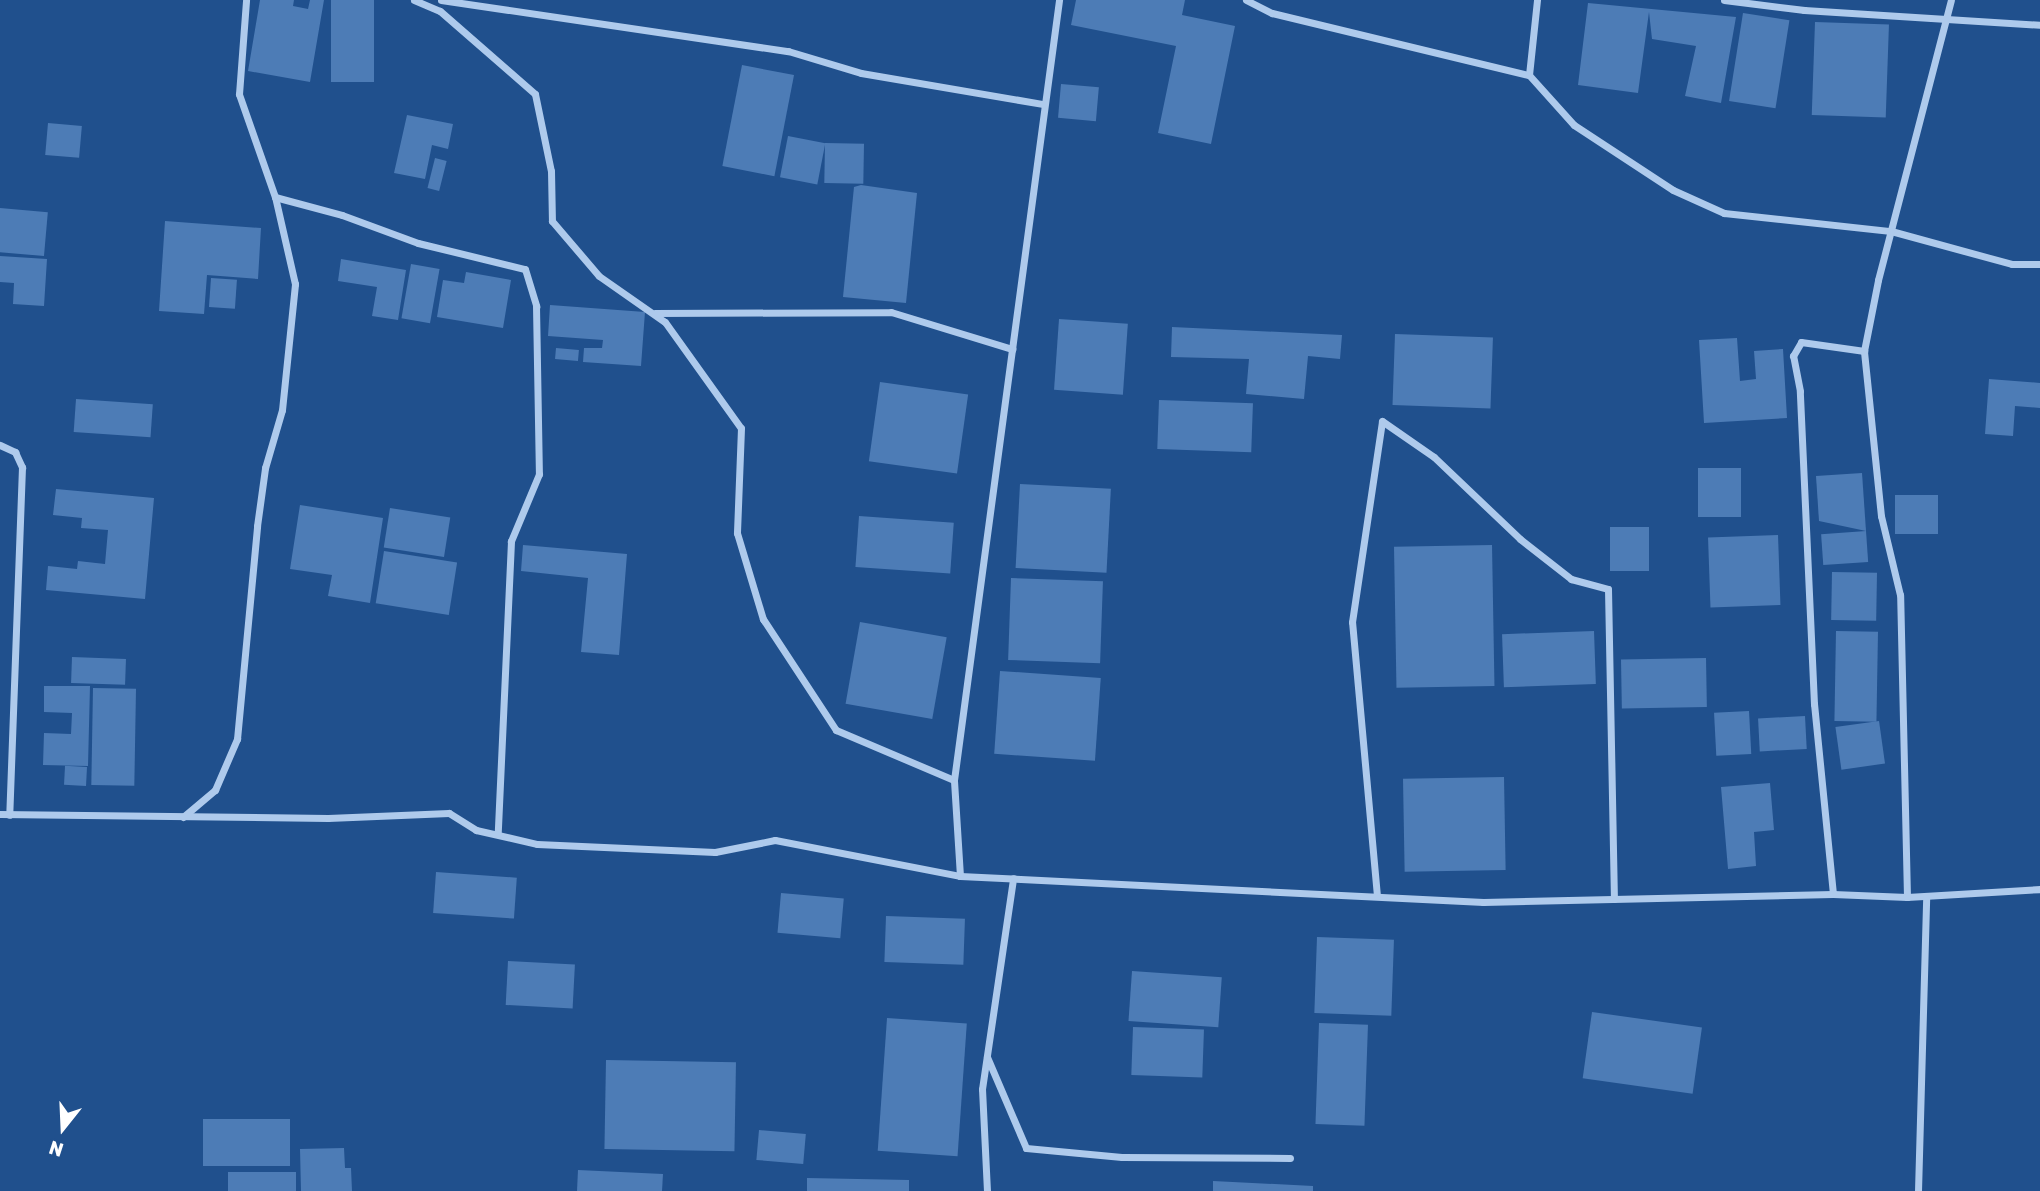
<!DOCTYPE html>
<style>
body{margin:0}
#map{position:relative;width:2040px;height:1191px;overflow:hidden;background:#20508d;font-family:Rubik,sans-serif}
div>[style]{position:absolute}
.building>*{inset:0;background:#4d7cb6;transform-origin:0 0}
.minor>*{height:7px;margin:-3.5px;padding:0 3.5px;transform-origin:3.5px;border-radius:3.5px;background:#aecaec}
span{translate:-50% -50%;white-space:nowrap;text-align:center;line-height:1.15;-webkit-text-stroke:7px #20508d;paint-order:stroke}
.north{position:absolute;left:28px;top:1093px;width:70px;height:70px;-webkit-text-stroke:5px #20508d;paint-order:stroke;rotate:198deg;font-size:19px;font-weight:700;line-height:28px;text-align:center;color:#fff}
.north::after{content:'';display:block;margin:auto;width:24px;height:32px;background:#fff;clip-path:polygon(50% 0,100% 100%,50% 72%,0 100%)}
</style>
<div id="map">
<div class="building">
<div style="clip-path:polygon(260px 0,294px 0,293px 6px,308px 9px,310px 0,324px 0,310px 82px,248px 71px)"></div>
<div style="left:331px;top:0;width:43px;height:82px"></div>
<div style="clip-path:polygon(1076px 0,1185px 0,1182px 15px,1235px 26px,1211px 144px,1158px 133px,1176px 46px,1071px 25px)"></div>
<div style="clip-path:polygon(1588px 3px,1736px 17px,1721px 103px,1685px 96px,1696px 46px,1652px 39px,1649px 12px,1638px 93px,1578px 85px)"></div>
<div style="left:1743px;top:13px;width:47px;height:89px;rotate:9deg"></div>
<div style="left:1815px;top:22px;width:74px;height:93px;rotate:2deg"></div>
<div style="left:742px;top:65px;width:53px;height:103px;rotate:11deg"></div>
<div style="left:1061px;top:84px;width:38px;height:34px;rotate:5deg"></div>
<div style="clip-path:polygon(407px 115px,453px 124px,448px 149px,432px 145px,425px 179px,394px 173px)"></div>
<div style="left:48px;top:123px;width:34px;height:32px;rotate:5deg"></div>
<div style="left:788px;top:136px;width:38px;height:42px;rotate:11deg"></div>
<div style="left:825px;top:143px;width:39px;height:40px;rotate:1deg"></div>
<div style="left:435px;top:158px;width:12px;height:31px;rotate:14deg"></div>
<div style="clip-path:polygon(861px 185px,917px 193px,906px 303px,843px 297px,854px 187px)"></div>
<div style="left:0;top:208px;width:48px;height:44px;rotate:5deg"></div>
<div style="clip-path:polygon(165px 221px,261px 228px,258px 279px,207px 275px,204px 314px,159px 311px)"></div>
<div style="clip-path:polygon(0 256px,47px 259px,44px 306px,13px 304px,14px 283px,0 282px)"></div>
<div style="clip-path:polygon(341px 259px,406px 270px,398px 320px,372px 316px,377px 287px,338px 281px)"></div>
<div style="left:411px;top:264px;width:29px;height:55px;rotate:10deg"></div>
<div style="clip-path:polygon(466px 272px,511px 280px,503px 328px,437px 317px,443px 280px,464px 283px)"></div>
<div style="left:211px;top:278px;width:26px;height:29px;rotate:4deg"></div>
<div style="clip-path:polygon(550px 305px,645px 312px,641px 366px,583px 362px,584px 348px,602px 348px,603px 340px,548px 336px)"></div>
<div style="left:1059px;top:319px;width:69px;height:71px;rotate:4deg"></div>
<div style="clip-path:polygon(1172px 327px,1342px 335px,1340px 359px,1308px 356px,1304px 399px,1246px 394px,1249px 359px,1171px 357px)"></div>
<div style="left:1395px;top:334px;width:98px;height:71px;rotate:2deg"></div>
<div style="clip-path:polygon(1737px 338px,1740px 381px,1756px 379px,1754px 351px,1783px 349px,1787px 418px,1704px 423px,1699px 340px)"></div>
<div style="left:556px;top:348px;width:23px;height:11px;rotate:5deg"></div>
<div style="clip-path:polygon(1989px 379px,2040px 383px,2040px 408px,2015px 406px,2013px 436px,1985px 434px)"></div>
<div style="left:880px;top:382px;width:89px;height:80px;rotate:8deg"></div>
<div style="left:76px;top:399px;width:77px;height:33px;rotate:4deg"></div>
<div style="left:1159px;top:400px;width:94px;height:49px;rotate:2deg"></div>
<div style="left:1698px;top:468px;width:43px;height:49px"></div>
<div style="clip-path:polygon(1862px 473px,1866px 531px,1819px 521px,1816px 476px)"></div>
<div style="left:1020px;top:484px;width:91px;height:84px;rotate:3deg"></div>
<div style="clip-path:polygon(56px 489px,154px 498px,145px 599px,46px 590px,48px 566px,77px 569px,78px 561px,105px 564px,108px 530px,81px 528px,82px 518px,53px 515px)"></div>
<div style="left:1895px;top:495px;width:43px;height:39px"></div>
<div style="clip-path:polygon(300px 505px,383px 518px,370px 603px,328px 596px,332px 575px,290px 569px)"></div>
<div style="left:390px;top:508px;width:61px;height:40px;rotate:9deg"></div>
<div style="left:859px;top:516px;width:95px;height:51px;rotate:4deg"></div>
<div style="left:1610px;top:527px;width:39px;height:44px"></div>
<div style="left:1866px;top:531px;width:31px;height:45px;rotate:86deg"></div>
<div style="left:1778px;top:535px;width:70px;height:70px;rotate:88deg"></div>
<div style="clip-path:polygon(523px 545px,627px 554px,619px 655px,581px 652px,588px 578px,521px 571px)"></div>
<div style="left:1492px;top:545px;width:141px;height:98px;rotate:89deg"></div>
<div style="left:384px;top:551px;width:74px;height:53px;rotate:9deg"></div>
<div style="left:1832px;top:572px;width:45px;height:48px;rotate:1deg"></div>
<div style="left:1011px;top:578px;width:92px;height:82px;rotate:2deg"></div>
<div style="left:860px;top:622px;width:88px;height:83px;rotate:10deg"></div>
<div style="left:1594px;top:631px;width:53px;height:92px;rotate:88deg"></div>
<div style="left:1836px;top:631px;width:42px;height:90px;rotate:1deg"></div>
<div style="left:72px;top:657px;width:54px;height:26px;rotate:2deg"></div>
<div style="left:1706px;top:658px;width:49px;height:85px;rotate:89deg"></div>
<div style="left:1000px;top:671px;width:101px;height:83px;rotate:4deg"></div>
<div style="clip-path:polygon(44px 686px,90px 686px,88px 766px,43px 765px,44px 733px,71px 734px,72px 713px,44px 712px)"></div>
<div style="left:93px;top:688px;width:43px;height:97px;rotate:1deg"></div>
<div style="left:1749px;top:711px;width:43px;height:35px;rotate:87deg"></div>
<div style="left:1805px;top:716px;width:33px;height:47px;rotate:87deg"></div>
<div style="left:1879px;top:721px;width:43px;height:44px;rotate:82deg"></div>
<div style="left:87px;top:767px;width:19px;height:22px;rotate:93deg"></div>
<div style="left:1504px;top:777px;width:93px;height:101px;rotate:89deg"></div>
<div style="clip-path:polygon(1770px 783px,1774px 830px,1754px 832px,1756px 866px,1728px 869px,1721px 787px)"></div>
<div style="left:436px;top:872px;width:81px;height:41px;rotate:4deg"></div>
<div style="left:781px;top:893px;width:63px;height:40px;rotate:5deg"></div>
<div style="left:886px;top:916px;width:79px;height:46px;rotate:2deg"></div>
<div style="left:1317px;top:937px;width:77px;height:76px;rotate:2deg"></div>
<div style="left:508px;top:961px;width:67px;height:44px;rotate:3deg"></div>
<div style="left:1132px;top:971px;width:90px;height:50px;rotate:4deg"></div>
<div style="left:1592px;top:1012px;width:111px;height:67px;rotate:8deg"></div>
<div style="left:887px;top:1018px;width:80px;height:133px;rotate:4deg"></div>
<div style="left:1319px;top:1023px;width:49px;height:101px;rotate:2deg"></div>
<div style="left:1133px;top:1027px;width:71px;height:48px;rotate:2deg"></div>
<div style="left:606px;top:1060px;width:130px;height:89px;rotate:1deg"></div>
<div style="left:290px;top:1119px;width:47px;height:87px;rotate:90deg"></div>
<div style="left:759px;top:1130px;width:47px;height:30px;rotate:5deg"></div>
<div style="clip-path:polygon(344px 1148px,345px 1168px,351px 1168px,352px 1191px,301px 1191px,300px 1149px)"></div>
<div style="clip-path:polygon(578px 1170px,663px 1174px,662px 1191px,577px 1191px)"></div>
<div style="left:296px;top:1172px;width:19px;height:68px;rotate:90deg"></div>
<div style="clip-path:polygon(807px 1178px,909px 1180px,909px 1191px,807px 1191px)"></div>
<div style="clip-path:polygon(1213px 1181px,1313px 1186px,1313px 1191px,1213px 1191px)"></div>
</div>
<div class="minor">
<div style="left:414px;top:0;width:28px;rotate:23deg"></div>
<div style="left:440px;top:11px;width:126px;rotate:41.1deg"></div>
<div style="left:535px;top:94px;width:79px;rotate:78.3deg"></div>
<div style="left:551px;top:171px;width:50px;rotate:88.9deg"></div>
<div style="left:552px;top:221px;width:72px;rotate:49.5deg"></div>
<div style="left:599px;top:276px;width:80px;rotate:34.9deg"></div>
<div style="left:665px;top:322px;width:130px;rotate:54.4deg"></div>
<div style="left:741px;top:428px;width:105px;rotate:92.2deg"></div>
<div style="left:737px;top:533px;width:90px;rotate:73.2deg"></div>
<div style="left:763px;top:619px;width:133px;rotate:56.7deg"></div>
<div style="left:836px;top:730px;width:128px;rotate:23deg"></div>
<div style="left:441px;top:0;width:351px;rotate:8.4deg"></div>
<div style="left:788px;top:51px;width:76px;rotate:16.8deg"></div>
<div style="left:861px;top:73px;width:185px;rotate:9.7deg"></div>
<div style="left:1246px;top:0;width:29px;rotate:27deg"></div>
<div style="left:1272px;top:13px;width:264px;rotate:13.6deg"></div>
<div style="left:1537px;top:0;width:75px;rotate:96.1deg"></div>
<div style="left:1529px;top:75px;width:67px;rotate:48deg"></div>
<div style="left:1574px;top:125px;width:118px;rotate:33.3deg"></div>
<div style="left:1673px;top:190px;width:56px;rotate:24.3deg"></div>
<div style="left:1724px;top:213px;width:168px;rotate:6.2deg"></div>
<div style="left:1891px;top:231px;width:125px;rotate:15.3deg"></div>
<div style="left:2012px;top:264px;width:28px"></div>
<div style="left:1724px;top:0;width:81px;rotate:7.1deg"></div>
<div style="left:1804px;top:10px;width:236px;rotate:3.6deg"></div>
<div style="left:275px;top:197px;width:69px;rotate:15deg"></div>
<div style="left:342px;top:215px;width:81px;rotate:20.2deg"></div>
<div style="left:418px;top:243px;width:110px;rotate:13.7deg"></div>
<div style="left:525px;top:269px;width:39px;rotate:73deg"></div>
<div style="left:536px;top:306px;width:168px;rotate:89deg"></div>
<div style="left:539px;top:474px;width:73px;rotate:112.7deg"></div>
<div style="left:511px;top:541px;width:291px;rotate:92.6deg"></div>
<div style="left:655px;top:313px;width:236px;rotate:-0.2deg"></div>
<div style="left:891px;top:312px;width:127px;rotate:17deg"></div>
<div style="left:0;top:445px;width:17px;rotate:25deg"></div>
<div style="left:15px;top:452px;width:17px;rotate:65deg"></div>
<div style="left:22px;top:467px;width:348px;rotate:92.1deg"></div>
<div style="left:0;top:814px;width:328px;rotate:0.7deg"></div>
<div style="left:328px;top:818px;width:121px;rotate:-2.4deg"></div>
<div style="left:449px;top:813px;width:32px;rotate:32deg"></div>
<div style="left:476px;top:830px;width:63px;rotate:12.9deg"></div>
<div style="left:537px;top:844px;width:178px;rotate:2.6deg"></div>
<div style="left:715px;top:852px;width:61px;rotate:-11.3deg"></div>
<div style="left:775px;top:840px;width:188px;rotate:11deg"></div>
<div style="left:960px;top:876px;width:524px;rotate:2.85deg"></div>
<div style="left:1483px;top:902px;width:350px;rotate:-1.3deg"></div>
<div style="left:1833px;top:894px;width:74px;rotate:2.3deg"></div>
<div style="left:1907px;top:897px;width:133px;rotate:-3.4deg"></div>
<div style="left:183px;top:817px;width:42px;rotate:-40.2deg"></div>
<div style="left:215px;top:790px;width:56px;rotate:-66.7deg"></div>
<div style="left:237px;top:739px;width:214px;rotate:-84.6deg"></div>
<div style="left:257px;top:526px;width:59px;rotate:-82.1deg"></div>
<div style="left:265px;top:468px;width:60px;rotate:-73.7deg"></div>
<div style="left:282px;top:410px;width:127px;rotate:-84.1deg"></div>
<div style="left:295px;top:284px;width:89px;rotate:-102.9deg"></div>
<div style="left:275px;top:197px;width:109px;rotate:-109.3deg"></div>
<div style="left:239px;top:94px;width:94px;rotate:-85.7deg"></div>
<div style="left:960px;top:876px;width:96px;rotate:-93.6deg"></div>
<div style="left:954px;top:780px;width:787px;rotate:-82.33deg"></div>
<div style="left:1833px;top:894px;width:191px;rotate:-95.7deg"></div>
<div style="left:1814px;top:704px;width:313px;rotate:-92.6deg"></div>
<div style="left:1800px;top:391px;width:36px;rotate:-101deg"></div>
<div style="left:1793px;top:356px;width:16px;rotate:-60deg"></div>
<div style="left:1801px;top:342px;width:64px;rotate:8.1deg"></div>
<div style="left:1377px;top:896px;width:275px;rotate:-95.2deg"></div>
<div style="left:1352px;top:622px;width:203px;rotate:-81.5deg"></div>
<div style="left:1382px;top:421px;width:63px;rotate:34.7deg"></div>
<div style="left:1434px;top:457px;width:119px;rotate:43.6deg"></div>
<div style="left:1520px;top:539px;width:65px;rotate:38.1deg"></div>
<div style="left:1571px;top:579px;width:38px;rotate:15deg"></div>
<div style="left:1608px;top:589px;width:310px;rotate:88.9deg"></div>
<div style="left:1907px;top:897px;width:302px;rotate:-91.3deg"></div>
<div style="left:1900px;top:595px;width:81px;rotate:-103.5deg"></div>
<div style="left:1881px;top:516px;width:166px;rotate:-95.9deg"></div>
<div style="left:1864px;top:351px;width:72px;rotate:-78.8deg"></div>
<div style="left:1878px;top:280px;width:289px;rotate:-75.4deg"></div>
<div style="left:987px;top:1057px;width:99px;rotate:66.8deg"></div>
<div style="left:1026px;top:1148px;width:96px;rotate:5.4deg"></div>
<div style="left:1122px;top:1157px;width:168px;rotate:0.3deg"></div>
<div style="left:987px;top:1191px;width:102px;rotate:-92.8deg"></div>
<div style="left:982px;top:1089px;width:213px;rotate:-81.6deg"></div>
<div style="left:1918px;top:1191px;width:295px;rotate:-88.4deg"></div>
</div>
<div class="north">N</div>
</div>
